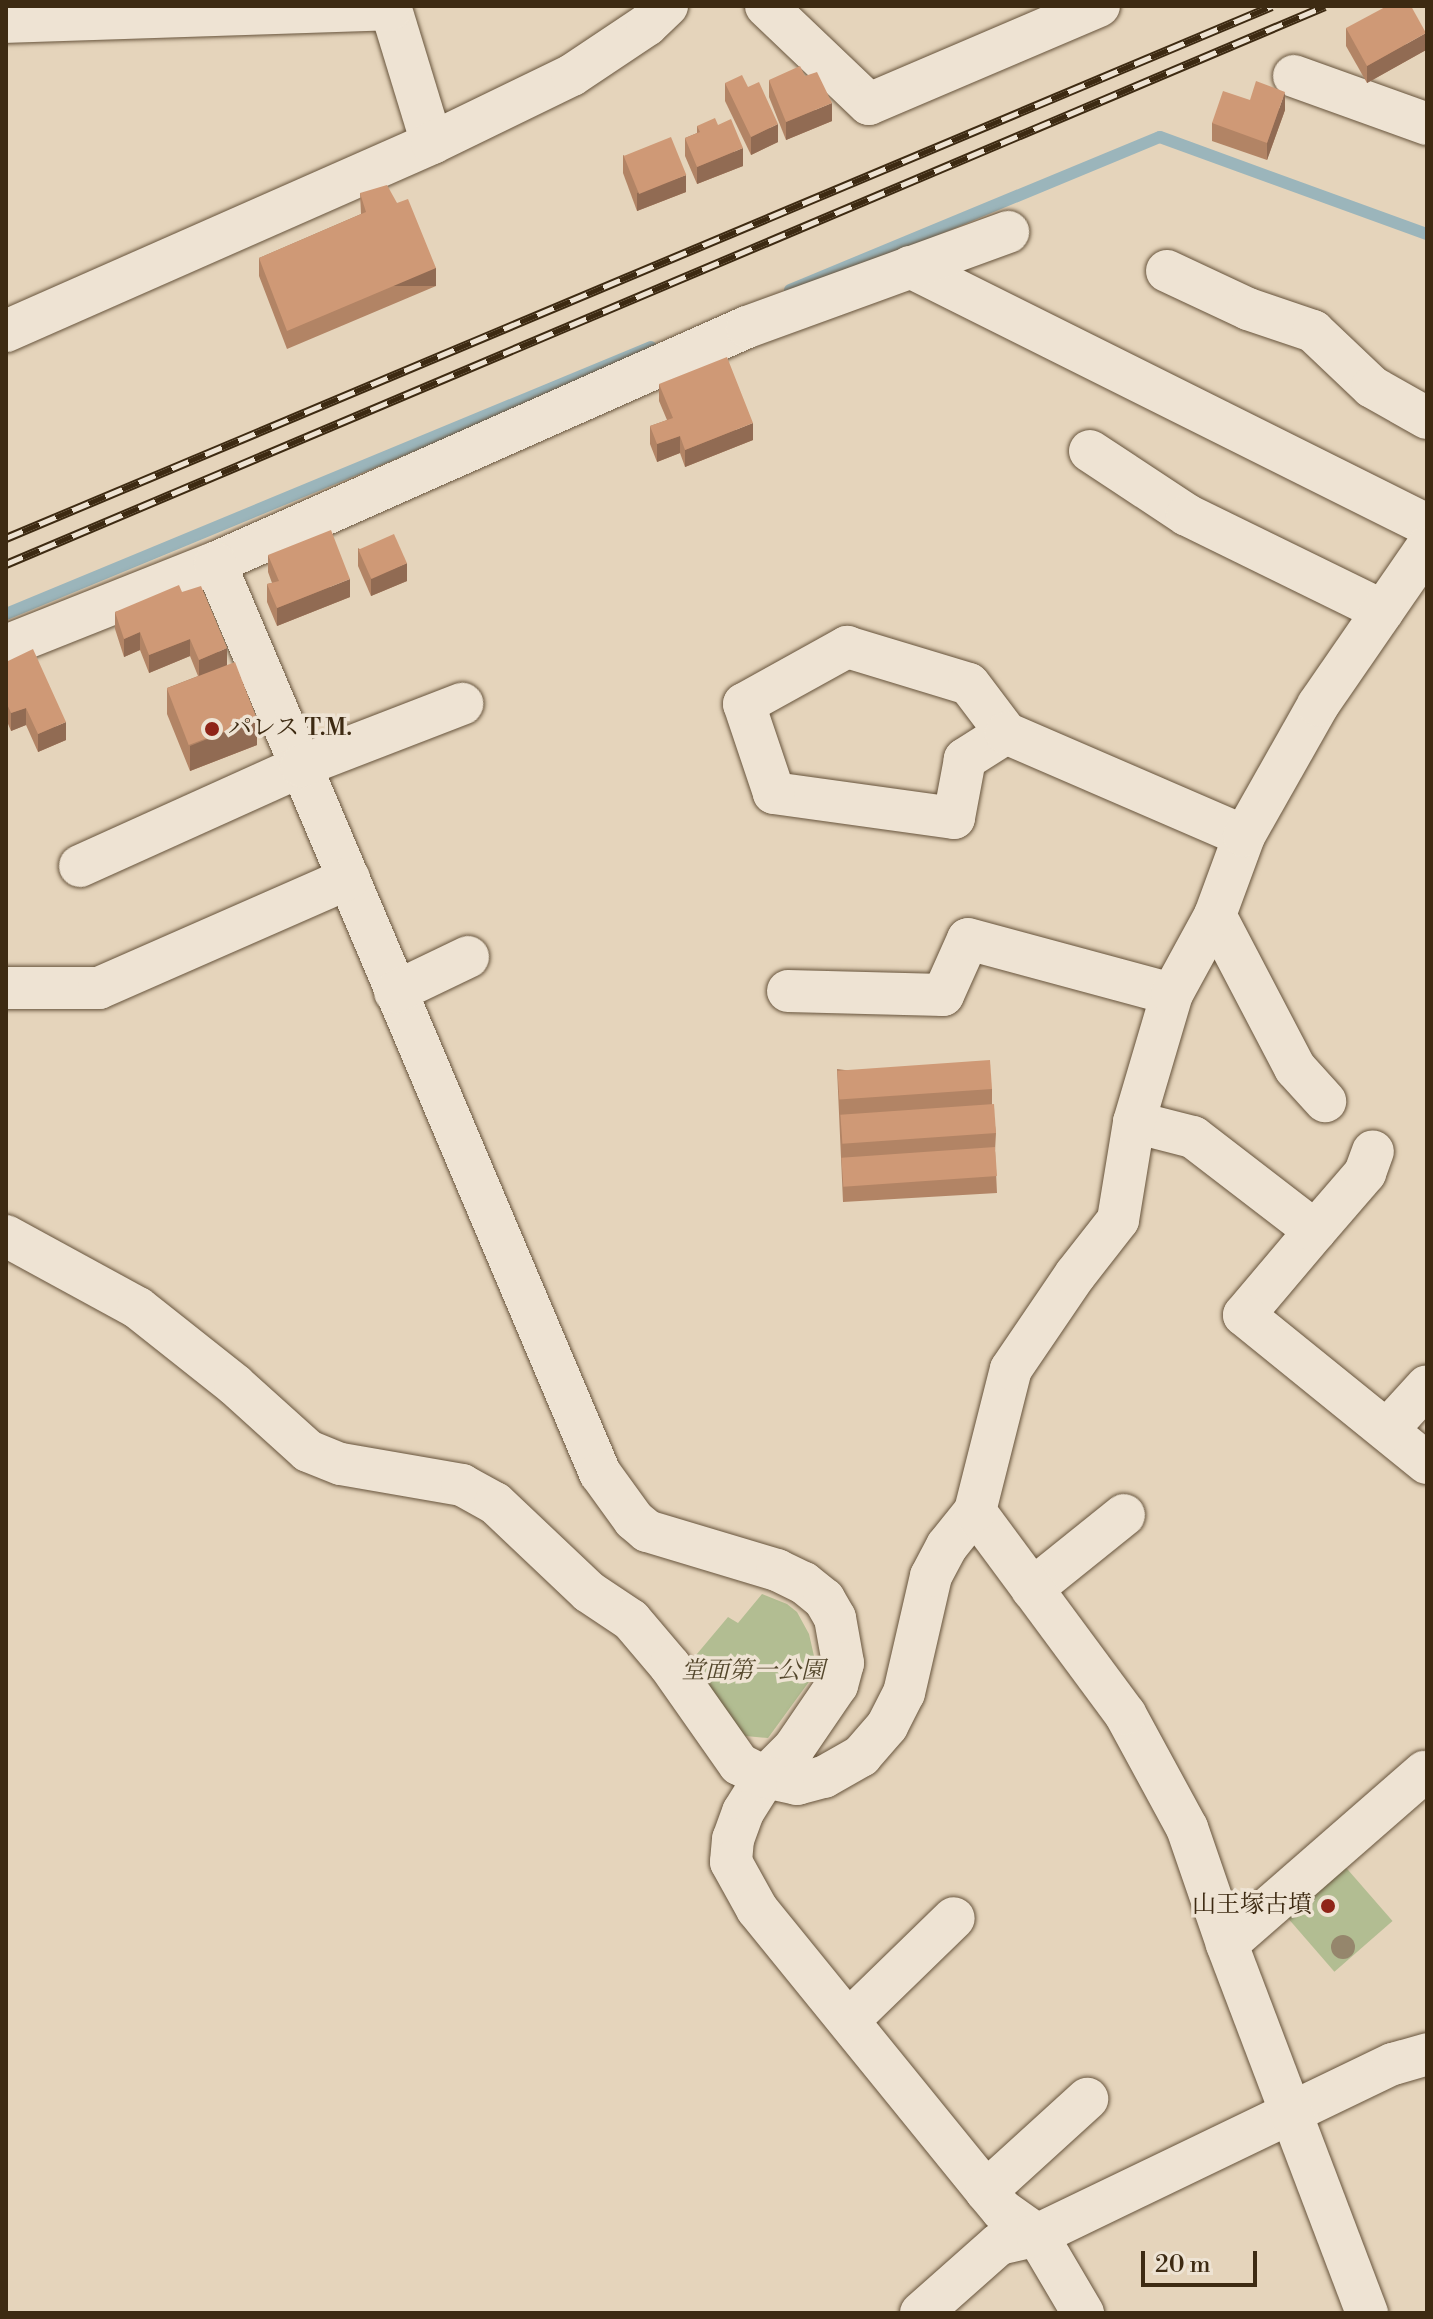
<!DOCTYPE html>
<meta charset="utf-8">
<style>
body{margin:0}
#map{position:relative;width:1433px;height:2319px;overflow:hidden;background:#e5d4bb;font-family:"Libre Bodoni","Noto Serif JP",serif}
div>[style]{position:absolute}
.green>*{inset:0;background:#b2bd92;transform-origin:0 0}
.stream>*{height:12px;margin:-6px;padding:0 6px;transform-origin:6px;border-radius:6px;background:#9bb5bb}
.roads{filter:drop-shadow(0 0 2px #67543c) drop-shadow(0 0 2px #67543c)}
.minor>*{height:42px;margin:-21px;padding:0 21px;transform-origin:21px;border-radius:21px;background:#eee3d3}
.rail>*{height:9px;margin-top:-4.5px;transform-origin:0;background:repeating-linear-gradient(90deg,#eee3d3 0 18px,#3d2a12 0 36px);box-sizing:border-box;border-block:2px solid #3d2a12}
.trees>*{width:24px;height:24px;margin:-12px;border-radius:50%;background:#95866c}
.wall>*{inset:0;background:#b28465}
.shaded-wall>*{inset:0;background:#916b53;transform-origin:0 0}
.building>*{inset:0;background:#cf9976;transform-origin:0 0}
.dots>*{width:22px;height:22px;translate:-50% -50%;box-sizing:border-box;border:4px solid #eee3d3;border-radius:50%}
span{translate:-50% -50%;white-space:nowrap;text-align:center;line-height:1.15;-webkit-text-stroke:7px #eee3d3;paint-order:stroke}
.poi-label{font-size:24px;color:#3d2a12}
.left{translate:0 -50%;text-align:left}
.right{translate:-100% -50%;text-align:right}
.park-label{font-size:24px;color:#54472c;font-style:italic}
.frame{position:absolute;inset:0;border:8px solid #3d2a12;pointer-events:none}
.scale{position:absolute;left:1141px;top:2251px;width:116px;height:36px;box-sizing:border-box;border:4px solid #3d2a12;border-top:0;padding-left:10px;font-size:24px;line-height:28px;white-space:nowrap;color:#3d2a12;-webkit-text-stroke:6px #eee3d3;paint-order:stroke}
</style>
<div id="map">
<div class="green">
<div style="clip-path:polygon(762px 1594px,787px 1604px,797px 1612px,809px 1634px,814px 1656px,811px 1679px,768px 1738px,735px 1735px,686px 1667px,728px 1617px,738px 1623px)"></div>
<div style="left:1342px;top:1863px;width:77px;height:77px;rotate:49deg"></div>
</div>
<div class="stream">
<div style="left:790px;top:290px;width:400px;rotate:-22.5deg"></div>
<div style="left:1160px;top:137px;width:284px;rotate:20deg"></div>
<div style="left:6px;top:614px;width:698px;rotate:-22.49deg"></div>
</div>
<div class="roads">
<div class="minor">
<div style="left:390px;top:6px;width:143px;rotate:73deg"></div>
<div style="left:766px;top:6px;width:142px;rotate:43.6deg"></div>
<div style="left:869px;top:104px;width:250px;rotate:-23.1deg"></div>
<div style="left:6px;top:22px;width:385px;rotate:-1.9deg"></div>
<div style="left:1294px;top:76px;width:141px;rotate:19.8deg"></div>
<div style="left:910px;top:267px;width:578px;rotate:26.52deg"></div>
<div style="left:1167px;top:271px;width:89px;rotate:25.1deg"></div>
<div style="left:1248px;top:309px;width:69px;rotate:18.7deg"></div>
<div style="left:1313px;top:331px;width:81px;rotate:43.5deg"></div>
<div style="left:1372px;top:387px;width:63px;rotate:29.4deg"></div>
<div style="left:6px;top:331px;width:466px;rotate:-23.8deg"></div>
<div style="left:432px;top:143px;width:156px;rotate:-25.9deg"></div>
<div style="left:572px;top:75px;width:90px;rotate:-33.7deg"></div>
<div style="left:647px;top:25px;width:28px;rotate:-44deg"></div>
<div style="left:1090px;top:451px;width:116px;rotate:33.4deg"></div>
<div style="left:1187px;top:515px;width:218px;rotate:26.1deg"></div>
<div style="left:215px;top:563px;width:582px;rotate:-23.92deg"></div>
<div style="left:747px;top:327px;width:278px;rotate:-20deg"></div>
<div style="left:6px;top:646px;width:225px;rotate:-21.7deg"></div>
<div style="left:215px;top:563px;width:988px;rotate:67.07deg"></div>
<div style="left:600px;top:1473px;width:58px;rotate:54.1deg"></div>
<div style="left:634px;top:1520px;width:17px;rotate:40deg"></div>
<div style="left:647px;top:1531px;width:136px;rotate:16.7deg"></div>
<div style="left:777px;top:1570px;width:30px;rotate:26deg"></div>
<div style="left:804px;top:1583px;width:26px;rotate:39deg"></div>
<div style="left:824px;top:1599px;width:22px;rotate:60deg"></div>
<div style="left:835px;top:1618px;width:46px;rotate:79.9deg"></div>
<div style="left:843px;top:1663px;width:23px;rotate:105deg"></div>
<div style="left:837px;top:1685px;width:76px;rotate:124.3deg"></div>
<div style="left:794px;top:1748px;width:41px;rotate:135deg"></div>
<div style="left:765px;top:1777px;width:41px;rotate:122.2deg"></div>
<div style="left:743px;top:1812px;width:29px;rotate:110deg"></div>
<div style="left:733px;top:1839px;width:23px;rotate:95deg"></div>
<div style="left:731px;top:1862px;width:54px;rotate:61deg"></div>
<div style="left:757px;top:1909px;width:363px;rotate:50.9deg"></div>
<div style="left:986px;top:2191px;width:25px;rotate:50deg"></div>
<div style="left:1002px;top:2210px;width:43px;rotate:35.5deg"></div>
<div style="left:1037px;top:2235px;width:91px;rotate:59.5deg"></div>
<div style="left:1006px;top:733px;width:49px;rotate:147.6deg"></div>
<div style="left:965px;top:759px;width:60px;rotate:100.6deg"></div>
<div style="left:954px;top:818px;width:182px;rotate:-172.1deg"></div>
<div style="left:774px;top:793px;width:94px;rotate:-108.6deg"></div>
<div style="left:744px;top:704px;width:118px;rotate:-29deg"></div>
<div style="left:847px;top:647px;width:127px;rotate:16.9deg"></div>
<div style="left:969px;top:684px;width:61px;rotate:52.9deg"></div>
<div style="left:1006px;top:733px;width:259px;rotate:23.4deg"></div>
<div style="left:80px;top:866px;width:243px;rotate:-24.3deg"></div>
<div style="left:301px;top:766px;width:173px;rotate:-21.1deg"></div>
<div style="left:1215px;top:915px;width:173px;rotate:62.4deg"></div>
<div style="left:1295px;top:1068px;width:45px;rotate:47.7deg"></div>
<div style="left:6px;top:988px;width:93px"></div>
<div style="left:99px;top:988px;width:273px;rotate:-23.7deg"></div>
<div style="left:788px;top:991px;width:155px;rotate:1.5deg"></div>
<div style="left:943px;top:995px;width:61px;rotate:-65.9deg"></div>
<div style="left:968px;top:939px;width:211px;rotate:15.1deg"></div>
<div style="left:395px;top:992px;width:81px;rotate:-25.6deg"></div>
<div style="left:1134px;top:1122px;width:61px;rotate:14.3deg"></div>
<div style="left:1193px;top:1137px;width:154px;rotate:37.6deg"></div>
<div style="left:1315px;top:1231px;width:110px;rotate:130.2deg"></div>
<div style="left:1244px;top:1315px;width:235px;rotate:39deg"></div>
<div style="left:1315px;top:1231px;width:77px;rotate:-49.2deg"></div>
<div style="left:1365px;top:1173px;width:23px;rotate:-70deg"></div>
<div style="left:6px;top:1236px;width:150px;rotate:28.6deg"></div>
<div style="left:138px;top:1308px;width:124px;rotate:38.4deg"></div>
<div style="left:235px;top:1385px;width:98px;rotate:42.1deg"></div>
<div style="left:308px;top:1451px;width:35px;rotate:22deg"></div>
<div style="left:341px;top:1464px;width:123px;rotate:9.8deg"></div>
<div style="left:462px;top:1485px;width:38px;rotate:29deg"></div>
<div style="left:495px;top:1503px;width:129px;rotate:43.4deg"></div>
<div style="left:589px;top:1592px;width:50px;rotate:33.7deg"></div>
<div style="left:631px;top:1620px;width:60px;rotate:49.7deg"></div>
<div style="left:670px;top:1666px;width:120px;rotate:54.9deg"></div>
<div style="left:739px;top:1764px;width:29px;rotate:27deg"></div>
<div style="left:765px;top:1777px;width:33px;rotate:12deg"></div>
<div style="left:797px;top:1784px;width:28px;rotate:-15deg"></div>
<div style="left:824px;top:1777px;width:43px;rotate:-29.6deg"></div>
<div style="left:861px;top:1756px;width:40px;rotate:-49deg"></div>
<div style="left:887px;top:1726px;width:37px;rotate:-63deg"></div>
<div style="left:904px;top:1693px;width:120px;rotate:-77deg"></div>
<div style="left:931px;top:1576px;width:34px;rotate:-62deg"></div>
<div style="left:947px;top:1546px;width:45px;rotate:-51.3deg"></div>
<div style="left:1387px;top:1430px;width:59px;rotate:-47.7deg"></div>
<div style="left:1032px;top:1589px;width:118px;rotate:-38.8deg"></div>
<div style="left:1227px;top:1944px;width:262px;rotate:-41.1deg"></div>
<div style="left:849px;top:2020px;width:146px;rotate:-44.2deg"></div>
<div style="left:986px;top:2191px;width:137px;rotate:-42.3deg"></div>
<div style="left:921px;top:2313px;width:104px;rotate:-41.5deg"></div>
<div style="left:999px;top:2244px;width:39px;rotate:-13deg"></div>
<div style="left:1037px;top:2235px;width:395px;rotate:-25.7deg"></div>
<div style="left:1393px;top:2064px;width:35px;rotate:-16deg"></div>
<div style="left:1367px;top:2313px;width:395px;rotate:-110.8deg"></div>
<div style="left:1227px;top:1944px;width:123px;rotate:-109deg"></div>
<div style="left:1187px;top:1828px;width:130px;rotate:-118.5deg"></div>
<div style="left:1125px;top:1714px;width:252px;rotate:-126.5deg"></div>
<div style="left:975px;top:1511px;width:146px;rotate:-75.8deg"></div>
<div style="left:1011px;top:1369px;width:114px;rotate:-55.8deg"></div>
<div style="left:1075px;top:1275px;width:70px;rotate:-52deg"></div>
<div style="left:1118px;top:1220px;width:99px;rotate:-80.7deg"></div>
<div style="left:1134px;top:1122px;width:134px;rotate:-73.5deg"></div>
<div style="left:1172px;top:994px;width:90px;rotate:-61.4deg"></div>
<div style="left:1215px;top:915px;width:84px;rotate:-69.8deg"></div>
<div style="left:1244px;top:836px;width:150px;rotate:-60.5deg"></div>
<div style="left:1318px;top:705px;width:192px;rotate:-55.4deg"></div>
</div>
</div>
<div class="rail">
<div style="left:6px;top:538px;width:1373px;rotate:-22.79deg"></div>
<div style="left:6px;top:564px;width:1432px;rotate:-22.93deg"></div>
</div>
<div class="trees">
<div style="left:1343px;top:1947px"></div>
</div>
<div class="wall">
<div style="clip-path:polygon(1346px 28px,1426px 50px,1367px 83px,1346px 46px)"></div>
<div style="clip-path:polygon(769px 80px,832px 121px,786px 140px,769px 97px)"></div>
<div style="clip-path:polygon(725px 83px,748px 87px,778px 142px,751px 155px,725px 101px)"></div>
<div style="clip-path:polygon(1250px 100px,1285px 110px,1267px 160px,1212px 141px,1212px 123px)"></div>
<div style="clip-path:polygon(718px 125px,743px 166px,697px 184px,685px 156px,685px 138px,697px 133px,697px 126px)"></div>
<div style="clip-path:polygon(623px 155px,686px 192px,637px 211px,623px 173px)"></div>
<div style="clip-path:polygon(360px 193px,397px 203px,436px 286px,287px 349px,259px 276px,259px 258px,361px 214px)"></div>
<div style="clip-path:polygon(659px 384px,753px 440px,685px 467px,680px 453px,657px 462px,650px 444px,650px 426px,667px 420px,659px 401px)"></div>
<div style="clip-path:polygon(358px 548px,407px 581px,371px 596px,358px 566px)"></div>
<div style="clip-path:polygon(268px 555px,350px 597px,277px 626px,267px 602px,267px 584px,272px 583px,268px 572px)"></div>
<div style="clip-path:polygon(182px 592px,227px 665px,257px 745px,190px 771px,167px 714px,167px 688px,198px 676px,190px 656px,149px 673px,140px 650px,124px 657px,115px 629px,115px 612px)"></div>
<div style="clip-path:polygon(6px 662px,66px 740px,38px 752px,26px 725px,11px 731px,6px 719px)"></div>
<div style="clip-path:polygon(837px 1069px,992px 1089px,992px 1104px,996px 1133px,995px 1151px,997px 1193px,843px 1202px)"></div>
</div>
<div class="shaded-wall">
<div style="clip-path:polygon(1426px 33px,1426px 50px,1367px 83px,1367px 66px)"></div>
<div style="clip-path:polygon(1285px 92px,1285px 110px,1267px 160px,1267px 143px)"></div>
<div style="clip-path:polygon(832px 103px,832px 121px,786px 140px,786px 122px)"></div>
<div style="clip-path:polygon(778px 124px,778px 142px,751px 155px,751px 137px)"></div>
<div style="clip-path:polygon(743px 148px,743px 166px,697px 184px,697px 167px)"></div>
<div style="clip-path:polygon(686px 175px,686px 192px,637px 211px,637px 193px)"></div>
<div style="left:436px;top:268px;width:18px;height:162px;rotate:90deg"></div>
<div style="clip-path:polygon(753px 423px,753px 440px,685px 467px,685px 450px)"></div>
<div style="clip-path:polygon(680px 436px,680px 453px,657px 462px,657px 444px)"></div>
<div style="clip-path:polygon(407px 563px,407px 581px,371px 596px,371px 578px)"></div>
<div style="clip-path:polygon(350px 579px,350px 597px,277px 626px,277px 608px)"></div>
<div style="clip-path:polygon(140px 632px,140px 650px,124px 657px,124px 639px)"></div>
<div style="clip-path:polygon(190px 639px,190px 656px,149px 673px,149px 655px)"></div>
<div style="clip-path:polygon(227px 648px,227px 666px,199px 678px,199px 660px)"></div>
<div style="clip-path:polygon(26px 708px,26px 725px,11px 731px,11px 713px)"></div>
<div style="clip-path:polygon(257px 719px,257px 745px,190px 771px,190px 746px)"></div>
<div style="clip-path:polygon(66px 722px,66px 740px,38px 752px,38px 734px)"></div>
<div style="left:8px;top:743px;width:17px;height:2px;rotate:90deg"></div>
</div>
<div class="building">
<div style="clip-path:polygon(1387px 6px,1411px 6px,1426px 33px,1367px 66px,1346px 28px)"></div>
<div style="clip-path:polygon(800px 66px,805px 76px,817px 72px,832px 103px,786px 122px,769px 80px)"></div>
<div style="clip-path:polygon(742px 75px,748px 87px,759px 82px,778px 124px,751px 137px,725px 83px)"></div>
<div style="clip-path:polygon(1256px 81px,1285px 92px,1267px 143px,1212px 123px,1223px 91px,1250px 100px)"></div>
<div style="clip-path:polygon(715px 118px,718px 125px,731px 119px,743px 148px,697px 167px,685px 138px,700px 132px,697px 126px)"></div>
<div style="left:671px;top:137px;width:41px;height:51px;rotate:68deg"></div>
<div style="clip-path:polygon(387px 185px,397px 203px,408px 199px,436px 268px,287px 331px,259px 258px,366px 212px,360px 193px)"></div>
<div style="clip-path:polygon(727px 357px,753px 423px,685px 450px,680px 436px,657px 444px,650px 426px,673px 418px,659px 384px)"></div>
<div style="clip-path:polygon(331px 530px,350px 579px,277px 608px,267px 584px,279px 581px,268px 555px)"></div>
<div style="left:394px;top:534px;width:32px;height:39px;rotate:66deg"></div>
<div style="clip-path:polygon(179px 585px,182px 592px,201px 586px,227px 648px,199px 660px,190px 639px,149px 655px,140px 632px,124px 639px,115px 612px)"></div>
<div style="clip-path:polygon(33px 649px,66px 722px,38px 734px,26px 708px,11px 713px,6px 702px,6px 662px)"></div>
<div style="left:235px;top:662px;width:61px;height:73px;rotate:69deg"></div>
<div style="left:990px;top:1060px;width:29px;height:153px;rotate:86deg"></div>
<div style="left:994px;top:1104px;width:29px;height:154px;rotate:86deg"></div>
<div style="left:995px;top:1147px;width:29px;height:154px;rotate:86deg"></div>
</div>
<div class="dots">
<div style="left:212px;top:729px;background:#8f2418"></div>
<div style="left:1328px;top:1906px;background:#8f2418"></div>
</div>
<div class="poi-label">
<span class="left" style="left:228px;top:729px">パレス T.M.</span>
<span class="right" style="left:1312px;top:1906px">山王塚古墳</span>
</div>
<div class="park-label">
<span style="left:753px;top:1672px">堂面第一公園</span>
</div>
<div class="frame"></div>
<div class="scale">20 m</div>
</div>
